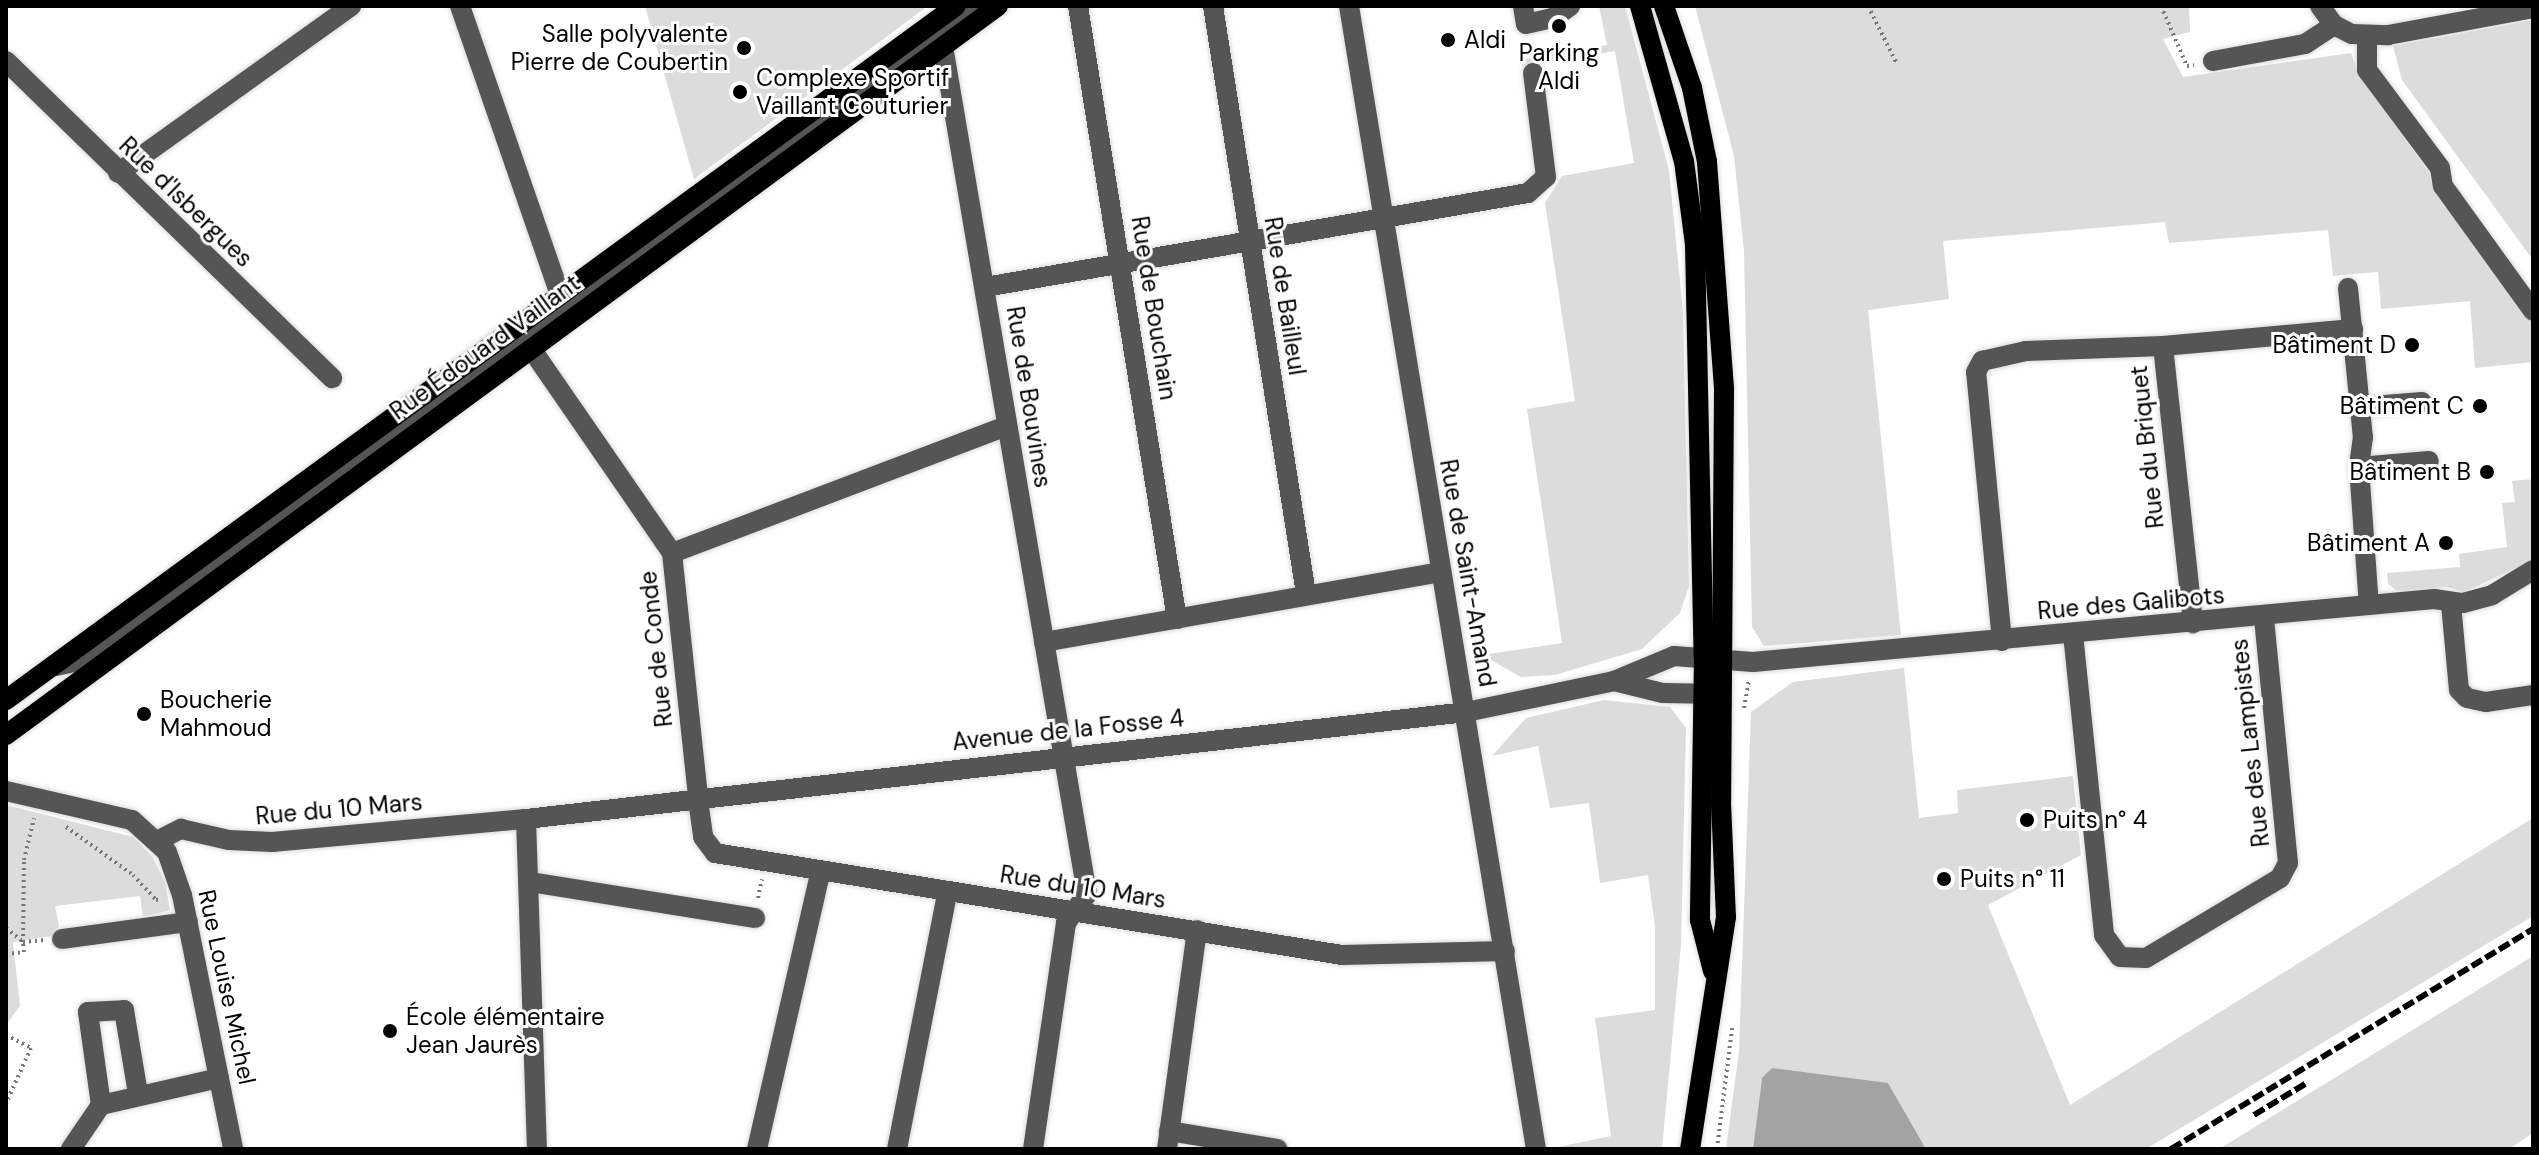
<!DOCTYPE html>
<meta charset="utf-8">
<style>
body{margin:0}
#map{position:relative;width:2539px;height:1155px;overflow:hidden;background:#fff;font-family:"DM Sans",sans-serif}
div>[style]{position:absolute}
.green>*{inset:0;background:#dcdcdc}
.water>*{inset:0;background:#a3a3a3}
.path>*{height:4px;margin-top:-2px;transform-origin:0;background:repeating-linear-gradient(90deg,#777 0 2px,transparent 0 6px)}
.roads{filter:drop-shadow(0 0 2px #dbdbdb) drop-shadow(0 0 2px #dbdbdb)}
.minor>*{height:20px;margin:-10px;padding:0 10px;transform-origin:10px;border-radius:10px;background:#555}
.major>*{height:20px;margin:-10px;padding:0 10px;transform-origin:10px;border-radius:10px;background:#000}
.rail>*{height:6px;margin-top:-3px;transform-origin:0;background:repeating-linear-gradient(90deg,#000 0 12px,transparent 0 16px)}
.dots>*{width:22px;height:22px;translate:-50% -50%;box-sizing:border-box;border:4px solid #fff;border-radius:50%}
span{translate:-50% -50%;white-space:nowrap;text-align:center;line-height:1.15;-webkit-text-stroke:6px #fff;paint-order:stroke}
.poi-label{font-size:24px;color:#000}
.right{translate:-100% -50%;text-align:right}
.left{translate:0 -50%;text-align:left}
.street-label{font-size:24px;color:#000}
.frame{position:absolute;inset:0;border:8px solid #000;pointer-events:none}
</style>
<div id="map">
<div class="green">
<div style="clip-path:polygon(645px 6px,928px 6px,694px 179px)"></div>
<div style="clip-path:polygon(1599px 6px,1625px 6px,1669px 170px,1683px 312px,1689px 586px,1680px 613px,1642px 649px,1555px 675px,1521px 677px,1482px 655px,1562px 643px,1527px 409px,1575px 401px,1545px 203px,1562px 176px,1634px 163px,1615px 51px,1522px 66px,1519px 60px,1607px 45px)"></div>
<div style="clip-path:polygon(1695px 6px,2189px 6px,2190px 32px,2163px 39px,2183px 77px,2351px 53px,2358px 72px,2430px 174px,2433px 190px,2533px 325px,2533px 362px,2475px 368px,2470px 301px,2381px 309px,2378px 272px,2333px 276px,2328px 230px,2169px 243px,2165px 222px,1943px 241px,1949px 299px,1868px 310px,1901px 635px,1764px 646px,1752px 627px,1744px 251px,1734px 156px)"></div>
<div style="clip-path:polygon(2533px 20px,2533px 260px,2402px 80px,2393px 46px)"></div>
<div style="clip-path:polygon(2533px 479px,2533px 557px,2525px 564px,2464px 592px,2447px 587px,2397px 591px,2388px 584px,2387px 573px,2460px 567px,2459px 554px,2507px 547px,2502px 503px,2515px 502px,2512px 481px)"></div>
<div style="clip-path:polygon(1904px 668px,1919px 818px,1958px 813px,1957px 790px,2073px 776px,2081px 855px,1988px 905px,2070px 1105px,2533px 818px,2533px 916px,2146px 1149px,1926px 1149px,1888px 1083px,1762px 1078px,1753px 1149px,1726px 1149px,1739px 1051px,1751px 712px,1793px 682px)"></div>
<div style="clip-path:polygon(1604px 700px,1670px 707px,1686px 728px,1681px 945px,1662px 1149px,1548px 1149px,1611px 1136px,1595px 1018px,1655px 1010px,1655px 926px,1648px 875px,1600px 883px,1589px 803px,1550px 808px,1538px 746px,1492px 756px,1526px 718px)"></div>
<div style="clip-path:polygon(6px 805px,133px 837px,152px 856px,165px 882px,170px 910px,143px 917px,140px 896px,55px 906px,59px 926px,52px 936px,13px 942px,20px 1006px,6px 1025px)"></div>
<div style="clip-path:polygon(2533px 956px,2533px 1133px,2509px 1149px,2219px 1149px)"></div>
</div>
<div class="water">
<div style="clip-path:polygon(1772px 1068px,1888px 1083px,1926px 1149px,1753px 1149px,1762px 1078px)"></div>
</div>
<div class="path">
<div style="left:1868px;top:6px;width:65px;rotate:63.4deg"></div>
<div style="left:2161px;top:6px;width:65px;rotate:66.6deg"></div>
<div style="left:2187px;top:66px;width:7px;rotate:-8deg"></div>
<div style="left:1744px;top:708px;width:27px;rotate:-80deg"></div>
<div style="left:66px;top:827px;width:82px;rotate:35.6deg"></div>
<div style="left:133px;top:875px;width:34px;rotate:47deg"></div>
<div style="left:156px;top:900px;width:6px;rotate:-9deg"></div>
<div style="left:758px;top:898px;width:19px;rotate:-78deg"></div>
<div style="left:6px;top:928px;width:22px;rotate:39deg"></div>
<div style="left:23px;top:942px;width:82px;rotate:-89.3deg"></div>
<div style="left:24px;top:860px;width:43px;rotate:-76.6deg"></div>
<div style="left:6px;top:954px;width:18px;rotate:-6deg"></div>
<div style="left:24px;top:952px;width:10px;rotate:-96deg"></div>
<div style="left:23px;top:942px;width:22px;rotate:-5deg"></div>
<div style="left:6px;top:1035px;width:28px;rotate:27deg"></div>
<div style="left:31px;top:1048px;width:60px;rotate:114.4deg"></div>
<div style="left:1717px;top:1149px;width:122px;rotate:-82.9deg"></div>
</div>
<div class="roads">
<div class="minor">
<div style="left:460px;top:6px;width:308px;rotate:70.9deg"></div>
<div style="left:1078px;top:6px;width:621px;rotate:80.83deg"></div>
<div style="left:1213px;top:6px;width:595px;rotate:81.01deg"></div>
<div style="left:1349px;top:6px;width:1158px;rotate:80.71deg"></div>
<div style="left:1523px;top:6px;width:18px;rotate:81deg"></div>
<div style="left:1526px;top:24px;width:28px;rotate:-13deg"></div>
<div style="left:1553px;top:18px;width:21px;rotate:-35deg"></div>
<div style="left:2320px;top:6px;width:24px;rotate:54deg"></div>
<div style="left:2367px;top:36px;width:34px;rotate:90deg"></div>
<div style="left:2367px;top:70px;width:122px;rotate:53.3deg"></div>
<div style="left:2440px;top:168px;width:18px;rotate:81deg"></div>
<div style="left:2443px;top:186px;width:154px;rotate:54.2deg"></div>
<div style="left:943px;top:46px;width:860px;rotate:80.36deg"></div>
<div style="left:1087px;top:894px;width:36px;rotate:126deg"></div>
<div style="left:1066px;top:923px;width:228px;rotate:98.3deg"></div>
<div style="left:6px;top:61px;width:455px;rotate:44.2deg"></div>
<div style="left:2213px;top:61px;width:94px;rotate:-10.5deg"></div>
<div style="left:2305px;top:44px;width:35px;rotate:-33deg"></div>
<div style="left:2334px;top:25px;width:20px;rotate:27deg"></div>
<div style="left:2352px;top:34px;width:36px;rotate:2deg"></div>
<div style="left:2388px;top:35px;width:147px;rotate:-10.5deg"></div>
<div style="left:118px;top:173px;width:287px;rotate:-35.6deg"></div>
<div style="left:985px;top:287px;width:551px;rotate:-9.82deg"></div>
<div style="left:1528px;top:193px;width:24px;rotate:-42deg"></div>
<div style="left:1546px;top:177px;width:105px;rotate:-97.1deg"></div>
<div style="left:2348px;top:288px;width:150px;rotate:84.3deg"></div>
<div style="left:2363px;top:437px;width:30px;rotate:98deg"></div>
<div style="left:2359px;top:467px;width:138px;rotate:85.9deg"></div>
<div style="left:2163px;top:346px;width:279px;rotate:83.8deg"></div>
<div style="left:530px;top:347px;width:250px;rotate:55.4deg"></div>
<div style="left:672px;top:553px;width:255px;rotate:83.9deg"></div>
<div style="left:699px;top:807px;width:30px;rotate:82deg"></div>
<div style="left:703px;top:837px;width:20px;rotate:53deg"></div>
<div style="left:715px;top:853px;width:635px;rotate:9.24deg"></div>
<div style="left:1342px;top:955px;width:163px;rotate:-1.4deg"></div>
<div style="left:2360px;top:407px;width:62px;rotate:-4.6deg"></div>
<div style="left:2359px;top:467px;width:70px;rotate:-4.9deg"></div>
<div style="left:672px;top:553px;width:358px;rotate:-20.8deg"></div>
<div style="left:2451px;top:604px;width:86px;rotate:84.7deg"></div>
<div style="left:2459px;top:690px;width:11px;rotate:45deg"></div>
<div style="left:2467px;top:698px;width:19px;rotate:12deg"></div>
<div style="left:2486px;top:702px;width:48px;rotate:-8.5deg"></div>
<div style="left:2073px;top:634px;width:303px;rotate:84.1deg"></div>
<div style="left:2104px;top:935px;width:27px;rotate:54deg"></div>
<div style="left:2120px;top:957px;width:26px;rotate:2deg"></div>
<div style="left:2146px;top:958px;width:156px;rotate:-30.8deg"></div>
<div style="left:2280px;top:878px;width:17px;rotate:-62deg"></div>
<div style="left:2288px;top:863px;width:247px;rotate:-95.6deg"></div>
<div style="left:2002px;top:641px;width:270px;rotate:-95.5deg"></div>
<div style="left:1976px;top:372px;width:13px;rotate:-61deg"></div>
<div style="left:1982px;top:361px;width:45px;rotate:-12.8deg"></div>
<div style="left:2026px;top:351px;width:137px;rotate:-2.1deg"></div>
<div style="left:2163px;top:346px;width:191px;rotate:-5.1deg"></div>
<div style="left:1044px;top:642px;width:401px;rotate:-10deg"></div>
<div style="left:56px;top:666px;width:24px;rotate:-12deg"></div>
<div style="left:79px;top:661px;width:75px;rotate:-35.2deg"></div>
<div style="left:140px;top:618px;width:1037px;rotate:-36.17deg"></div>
<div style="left:1614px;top:681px;width:50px;rotate:13.8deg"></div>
<div style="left:1663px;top:693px;width:56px;rotate:1deg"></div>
<div style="left:6px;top:791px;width:129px;rotate:13deg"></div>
<div style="left:132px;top:820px;width:47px;rotate:42.4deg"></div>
<div style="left:167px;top:852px;width:46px;rotate:70.8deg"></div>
<div style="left:182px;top:895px;width:259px;rotate:78.6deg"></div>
<div style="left:526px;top:819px;width:330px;rotate:88.1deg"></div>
<div style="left:159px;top:840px;width:25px;rotate:-27deg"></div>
<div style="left:181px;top:829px;width:49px;rotate:12.9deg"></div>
<div style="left:229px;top:840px;width:43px;rotate:2.7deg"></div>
<div style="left:272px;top:842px;width:255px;rotate:-5.2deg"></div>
<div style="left:526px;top:819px;width:946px;rotate:-6.49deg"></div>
<div style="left:1466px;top:712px;width:151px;rotate:-11.8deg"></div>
<div style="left:1614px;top:681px;width:65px;rotate:-22.6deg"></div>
<div style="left:1674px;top:656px;width:79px;rotate:4.3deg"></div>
<div style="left:1753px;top:662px;width:684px;rotate:-5.29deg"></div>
<div style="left:2434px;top:599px;width:29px;rotate:8deg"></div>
<div style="left:2463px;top:603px;width:30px;rotate:-15deg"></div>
<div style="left:2492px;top:595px;width:48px;rotate:-31.4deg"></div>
<div style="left:530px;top:882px;width:228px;rotate:9.1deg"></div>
<div style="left:62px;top:939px;width:127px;rotate:-7.7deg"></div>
<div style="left:101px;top:1105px;width:94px;rotate:-98deg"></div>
<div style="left:88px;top:1012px;width:36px;rotate:-3deg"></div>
<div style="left:124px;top:1010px;width:85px;rotate:80.5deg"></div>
<div style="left:1169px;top:1131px;width:110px;rotate:9.4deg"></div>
<div style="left:71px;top:1149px;width:53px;rotate:-55.7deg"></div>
<div style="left:101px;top:1105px;width:121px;rotate:-12.9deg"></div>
<div style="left:757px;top:1149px;width:286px;rotate:-77.1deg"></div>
<div style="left:897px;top:1149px;width:261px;rotate:-78.9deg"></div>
<div style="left:1167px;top:1149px;width:221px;rotate:-82.2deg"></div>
</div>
<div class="major">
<div style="left:1640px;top:6px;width:161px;rotate:74.2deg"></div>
<div style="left:1684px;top:161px;width:84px;rotate:82.5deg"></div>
<div style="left:1695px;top:244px;width:413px;rotate:88.8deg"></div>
<div style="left:1704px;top:657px;width:263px;rotate:90.9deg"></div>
<div style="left:1700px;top:920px;width:53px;rotate:75.7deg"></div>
<div style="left:1664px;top:6px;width:87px;rotate:71.1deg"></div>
<div style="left:1692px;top:88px;width:76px;rotate:78.5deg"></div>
<div style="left:1707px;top:162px;width:228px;rotate:85.7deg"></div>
<div style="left:1724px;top:389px;width:414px;rotate:90.4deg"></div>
<div style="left:1721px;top:803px;width:114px;rotate:87.5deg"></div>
<div style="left:1726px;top:917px;width:235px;rotate:98.8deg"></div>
<div style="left:6px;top:700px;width:1176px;rotate:-36.15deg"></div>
<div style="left:6px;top:735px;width:1231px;rotate:-36.31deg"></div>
</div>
</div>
<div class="rail">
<div style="left:2254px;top:1115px;width:60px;rotate:-31.3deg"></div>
<div style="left:2171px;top:1149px;width:424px;rotate:-31.3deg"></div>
</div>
<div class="dots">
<div style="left:1559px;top:26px;background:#000"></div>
<div style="left:1448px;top:40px;background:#000"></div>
<div style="left:744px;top:48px;background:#000"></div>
<div style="left:740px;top:92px;background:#000"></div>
<div style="left:2412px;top:345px;background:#000"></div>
<div style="left:2480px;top:406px;background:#000"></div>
<div style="left:2487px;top:472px;background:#000"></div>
<div style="left:2446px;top:543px;background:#000"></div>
<div style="left:144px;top:714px;background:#000"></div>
<div style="left:2027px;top:820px;background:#000"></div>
<div style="left:1944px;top:879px;background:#000"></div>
<div style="left:390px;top:1031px;background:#000"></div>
</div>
<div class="poi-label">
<span class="right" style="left:728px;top:48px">Salle polyvalente<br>Pierre de Coubertin</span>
<span class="left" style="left:1464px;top:40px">Aldi</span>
<span style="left:1559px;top:67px">Parking<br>Aldi</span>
<span class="left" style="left:756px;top:92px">Complexe Sportif<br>Vaillant Couturier</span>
<span class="right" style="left:2396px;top:345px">Bâtiment D</span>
<span class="right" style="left:2464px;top:406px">Bâtiment C</span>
<span class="right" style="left:2471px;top:472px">Bâtiment B</span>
<span class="right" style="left:2430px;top:543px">Bâtiment A</span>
<span class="left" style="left:160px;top:714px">Boucherie<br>Mahmoud</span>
<span class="left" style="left:2043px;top:820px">Puits n° 4</span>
<span class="left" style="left:1960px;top:879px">Puits n° 11</span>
<span class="left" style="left:406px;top:1031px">École élémentaire<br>Jean Jaurès</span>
</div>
<div class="street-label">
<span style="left:186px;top:202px;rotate:44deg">Rue d'Isbergues</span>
<span style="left:1285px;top:296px;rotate:81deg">Rue de Bailleul</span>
<span style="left:1154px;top:308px;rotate:81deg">Rue de Bouchain</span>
<span style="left:485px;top:347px;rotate:-36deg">Rue Édouard Vaillant</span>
<span style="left:1029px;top:397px;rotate:81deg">Rue de Bouvines</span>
<span style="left:2147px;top:447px;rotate:-96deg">Rue du Briquet</span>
<span style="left:1468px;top:573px;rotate:80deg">Rue de Saint-Amand</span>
<span style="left:2131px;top:603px;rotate:-5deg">Rue des Galibots</span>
<span style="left:656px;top:649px;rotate:-96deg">Rue de Conde</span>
<span style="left:1068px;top:730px;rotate:-6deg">Avenue de la Fosse 4</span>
<span style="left:2250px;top:743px;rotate:-96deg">Rue des Lampistes</span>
<span style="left:339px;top:809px;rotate:-5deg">Rue du 10 Mars</span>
<span style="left:1083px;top:887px;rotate:9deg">Rue du 10 Mars</span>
<span style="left:227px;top:987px;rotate:78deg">Rue Louise Michel</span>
</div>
<div class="frame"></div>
</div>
